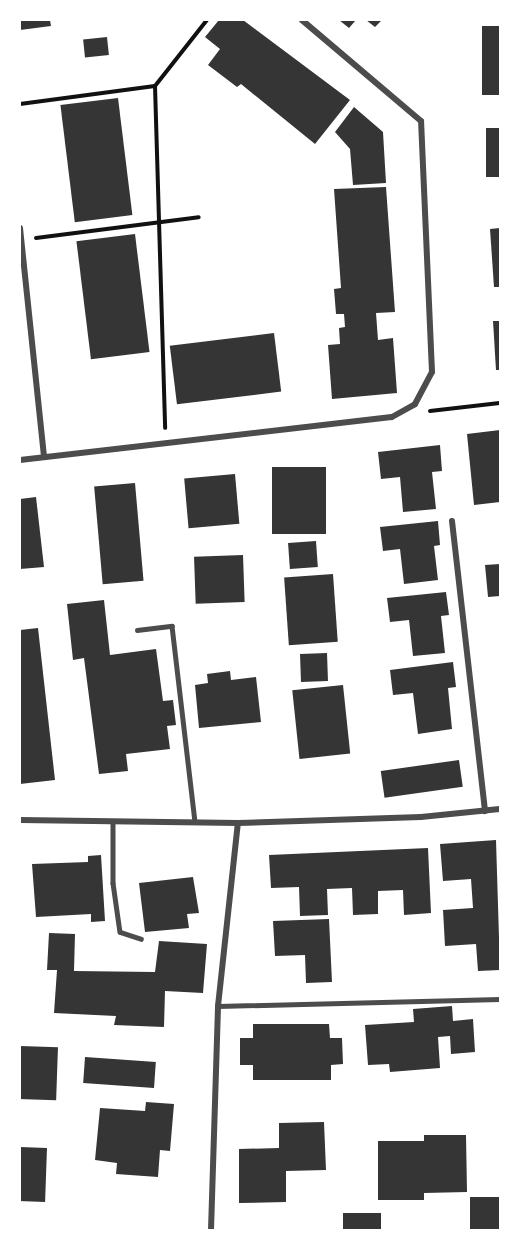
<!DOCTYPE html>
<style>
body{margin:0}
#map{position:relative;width:520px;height:1250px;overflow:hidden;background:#fff;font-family:Quicksand,sans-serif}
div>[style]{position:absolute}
.building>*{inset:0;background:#353535;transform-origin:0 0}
.path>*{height:4px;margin:-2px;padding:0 2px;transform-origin:2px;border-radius:2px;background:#111}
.service>*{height:4.5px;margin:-2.25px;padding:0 2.25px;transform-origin:2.25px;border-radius:2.25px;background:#4c4c4c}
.minor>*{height:6px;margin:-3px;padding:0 3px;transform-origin:3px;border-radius:3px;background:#4c4c4c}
span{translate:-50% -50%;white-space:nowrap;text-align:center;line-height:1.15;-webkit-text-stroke:4.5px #fff;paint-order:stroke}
.frame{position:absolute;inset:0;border:21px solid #fff;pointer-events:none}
</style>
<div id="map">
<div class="building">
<div style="clip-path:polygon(20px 20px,50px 20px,51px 26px,20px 30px)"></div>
<div style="clip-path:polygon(219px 20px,243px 20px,350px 100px,315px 144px,241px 84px,237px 87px,208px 65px,220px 49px,205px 37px)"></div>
<div style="clip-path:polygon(339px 20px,356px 20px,349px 28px)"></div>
<div style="clip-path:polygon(366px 20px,382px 20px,375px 27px)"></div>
<div style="left:482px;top:26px;width:18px;height:69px"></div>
<div style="left:107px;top:37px;width:18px;height:24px;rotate:84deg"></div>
<div style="left:118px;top:98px;width:118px;height:58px;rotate:83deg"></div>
<div style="clip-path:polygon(354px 107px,383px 132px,386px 183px,353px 185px,350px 149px,335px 132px)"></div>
<div style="left:486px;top:128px;width:14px;height:49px"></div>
<div style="clip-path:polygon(386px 187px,395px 312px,376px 313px,378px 340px,393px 338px,397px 393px,332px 399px,328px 345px,340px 344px,339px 328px,345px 327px,344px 314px,336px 314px,334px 289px,341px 288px,334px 189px)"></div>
<div style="clip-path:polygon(500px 228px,500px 287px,494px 287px,490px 229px)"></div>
<div style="left:135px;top:234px;width:119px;height:59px;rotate:83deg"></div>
<div style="clip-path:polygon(493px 321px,500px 321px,500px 370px,496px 370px)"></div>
<div style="left:274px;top:333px;width:59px;height:105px;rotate:83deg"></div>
<div style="clip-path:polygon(500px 430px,500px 502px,474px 505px,467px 434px)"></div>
<div style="clip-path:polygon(440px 445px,442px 471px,432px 472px,436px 509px,403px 512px,400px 477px,381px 479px,378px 452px)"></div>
<div style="left:272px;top:467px;width:54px;height:67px"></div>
<div style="left:235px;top:474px;width:50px;height:51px;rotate:85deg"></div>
<div style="left:135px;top:483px;width:98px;height:41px;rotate:85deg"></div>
<div style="clip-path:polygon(36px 497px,44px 567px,20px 569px,20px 499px)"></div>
<div style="clip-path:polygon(438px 521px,440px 545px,434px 546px,438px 580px,404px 584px,400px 549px,383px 551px,380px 527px)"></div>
<div style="left:316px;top:541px;width:26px;height:28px;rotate:86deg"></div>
<div style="left:243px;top:555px;width:47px;height:49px;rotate:88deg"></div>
<div style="clip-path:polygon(500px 564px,500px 596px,488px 597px,485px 565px)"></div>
<div style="left:333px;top:574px;width:68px;height:49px;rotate:86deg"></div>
<div style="clip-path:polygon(446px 592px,449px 615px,441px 616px,445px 653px,413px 656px,409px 620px,390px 622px,387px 598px)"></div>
<div style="clip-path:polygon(104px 600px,110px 655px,156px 649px,163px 701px,173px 700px,176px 725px,167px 726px,170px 749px,126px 754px,128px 771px,99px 774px,84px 658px,73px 660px,67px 604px)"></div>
<div style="clip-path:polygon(38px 628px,55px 780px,20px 784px,20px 630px)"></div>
<div style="left:327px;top:653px;width:28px;height:27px;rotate:88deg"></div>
<div style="clip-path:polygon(453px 662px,456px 687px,448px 688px,452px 729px,418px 734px,413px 693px,393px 695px,390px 670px)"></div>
<div style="clip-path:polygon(230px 671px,231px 680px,256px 677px,261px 722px,199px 728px,195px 685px,208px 683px,207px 674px)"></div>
<div style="left:343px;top:685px;width:69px;height:51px;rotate:84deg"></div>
<div style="left:459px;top:760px;width:27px;height:79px;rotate:82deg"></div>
<div style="clip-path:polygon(496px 840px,500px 970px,478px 971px,476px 944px,445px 946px,443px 910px,473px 908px,471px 879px,443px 881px,440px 844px)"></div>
<div style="clip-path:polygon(428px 848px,431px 913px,404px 915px,403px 890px,378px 891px,378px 914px,353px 915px,352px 888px,327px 889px,328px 915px,300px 916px,299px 887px,271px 888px,269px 855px)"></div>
<div style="clip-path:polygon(101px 855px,105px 921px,91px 922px,91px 914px,36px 917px,32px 864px,88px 862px,88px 856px)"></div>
<div style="clip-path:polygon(193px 877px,199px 913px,187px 914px,189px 928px,145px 932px,139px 883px)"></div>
<div style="clip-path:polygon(329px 919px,332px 982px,306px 983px,305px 955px,275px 956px,273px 921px)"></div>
<div style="clip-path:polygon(49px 933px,75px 934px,74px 971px,155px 972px,159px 941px,207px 944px,203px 993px,165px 991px,164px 1027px,114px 1025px,116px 1016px,54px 1013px,57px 970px,47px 970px)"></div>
<div style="clip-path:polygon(452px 1006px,453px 1021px,473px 1019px,475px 1052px,451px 1054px,450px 1036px,438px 1037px,440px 1068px,390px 1072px,389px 1064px,368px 1065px,365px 1025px,414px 1022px,413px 1009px)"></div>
<div style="clip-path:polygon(253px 1024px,329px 1024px,330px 1038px,342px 1038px,343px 1064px,331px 1065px,331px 1080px,253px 1080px,253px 1065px,240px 1065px,240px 1038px,253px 1038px)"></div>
<div style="left:20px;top:1046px;width:38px;height:53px;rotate:2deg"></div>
<div style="left:85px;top:1057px;width:71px;height:26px;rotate:4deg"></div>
<div style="clip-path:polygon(146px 1102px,174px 1104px,170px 1151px,160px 1150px,158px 1177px,116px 1174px,117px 1163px,95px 1160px,100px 1108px,145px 1111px)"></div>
<div style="clip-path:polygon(324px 1122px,326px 1170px,286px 1171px,286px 1202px,239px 1203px,239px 1149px,279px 1148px,279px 1123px)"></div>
<div style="clip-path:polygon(424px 1135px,466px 1135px,467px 1192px,424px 1193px,424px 1200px,378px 1200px,378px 1141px,424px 1141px)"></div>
<div style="left:20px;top:1147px;width:27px;height:54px;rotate:2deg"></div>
<div style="left:500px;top:1197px;width:33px;height:30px;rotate:90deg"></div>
<div style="left:381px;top:1213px;width:17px;height:38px;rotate:90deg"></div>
</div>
<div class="path">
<div style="left:155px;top:86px;width:342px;rotate:88.3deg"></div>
<div style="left:20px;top:104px;width:136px;rotate:-7.6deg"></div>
<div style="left:155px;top:86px;width:84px;rotate:-51.8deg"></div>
<div style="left:36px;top:238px;width:164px;rotate:-7.3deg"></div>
<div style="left:430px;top:411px;width:70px;rotate:-6.5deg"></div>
</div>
<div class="service">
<div style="left:137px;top:630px;width:35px;rotate:-7deg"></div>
<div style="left:172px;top:626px;width:197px;rotate:83.3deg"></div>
<div style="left:113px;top:821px;width:62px;rotate:90deg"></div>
<div style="left:113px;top:883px;width:49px;rotate:81.9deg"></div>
<div style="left:120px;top:932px;width:22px;rotate:18deg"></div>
<div style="left:218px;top:1006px;width:282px;rotate:-1.4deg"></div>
</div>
<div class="minor">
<div style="left:20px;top:228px;width:230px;rotate:84deg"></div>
<div style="left:20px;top:460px;width:374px;rotate:-6.6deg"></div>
<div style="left:392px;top:417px;width:26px;rotate:-29deg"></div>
<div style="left:415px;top:404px;width:36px;rotate:-62deg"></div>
<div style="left:432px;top:372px;width:251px;rotate:-92.5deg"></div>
<div style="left:421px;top:121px;width:156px;rotate:-139.7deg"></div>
<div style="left:452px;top:521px;width:292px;rotate:83.5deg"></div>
<div style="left:20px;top:820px;width:218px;rotate:0.8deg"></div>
<div style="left:238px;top:823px;width:183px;rotate:-1.9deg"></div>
<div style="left:421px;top:817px;width:79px;rotate:-5.8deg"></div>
<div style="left:211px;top:1230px;width:224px;rotate:-88.2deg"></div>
<div style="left:218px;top:1006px;width:184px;rotate:-83.8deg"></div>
</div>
<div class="frame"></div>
</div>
